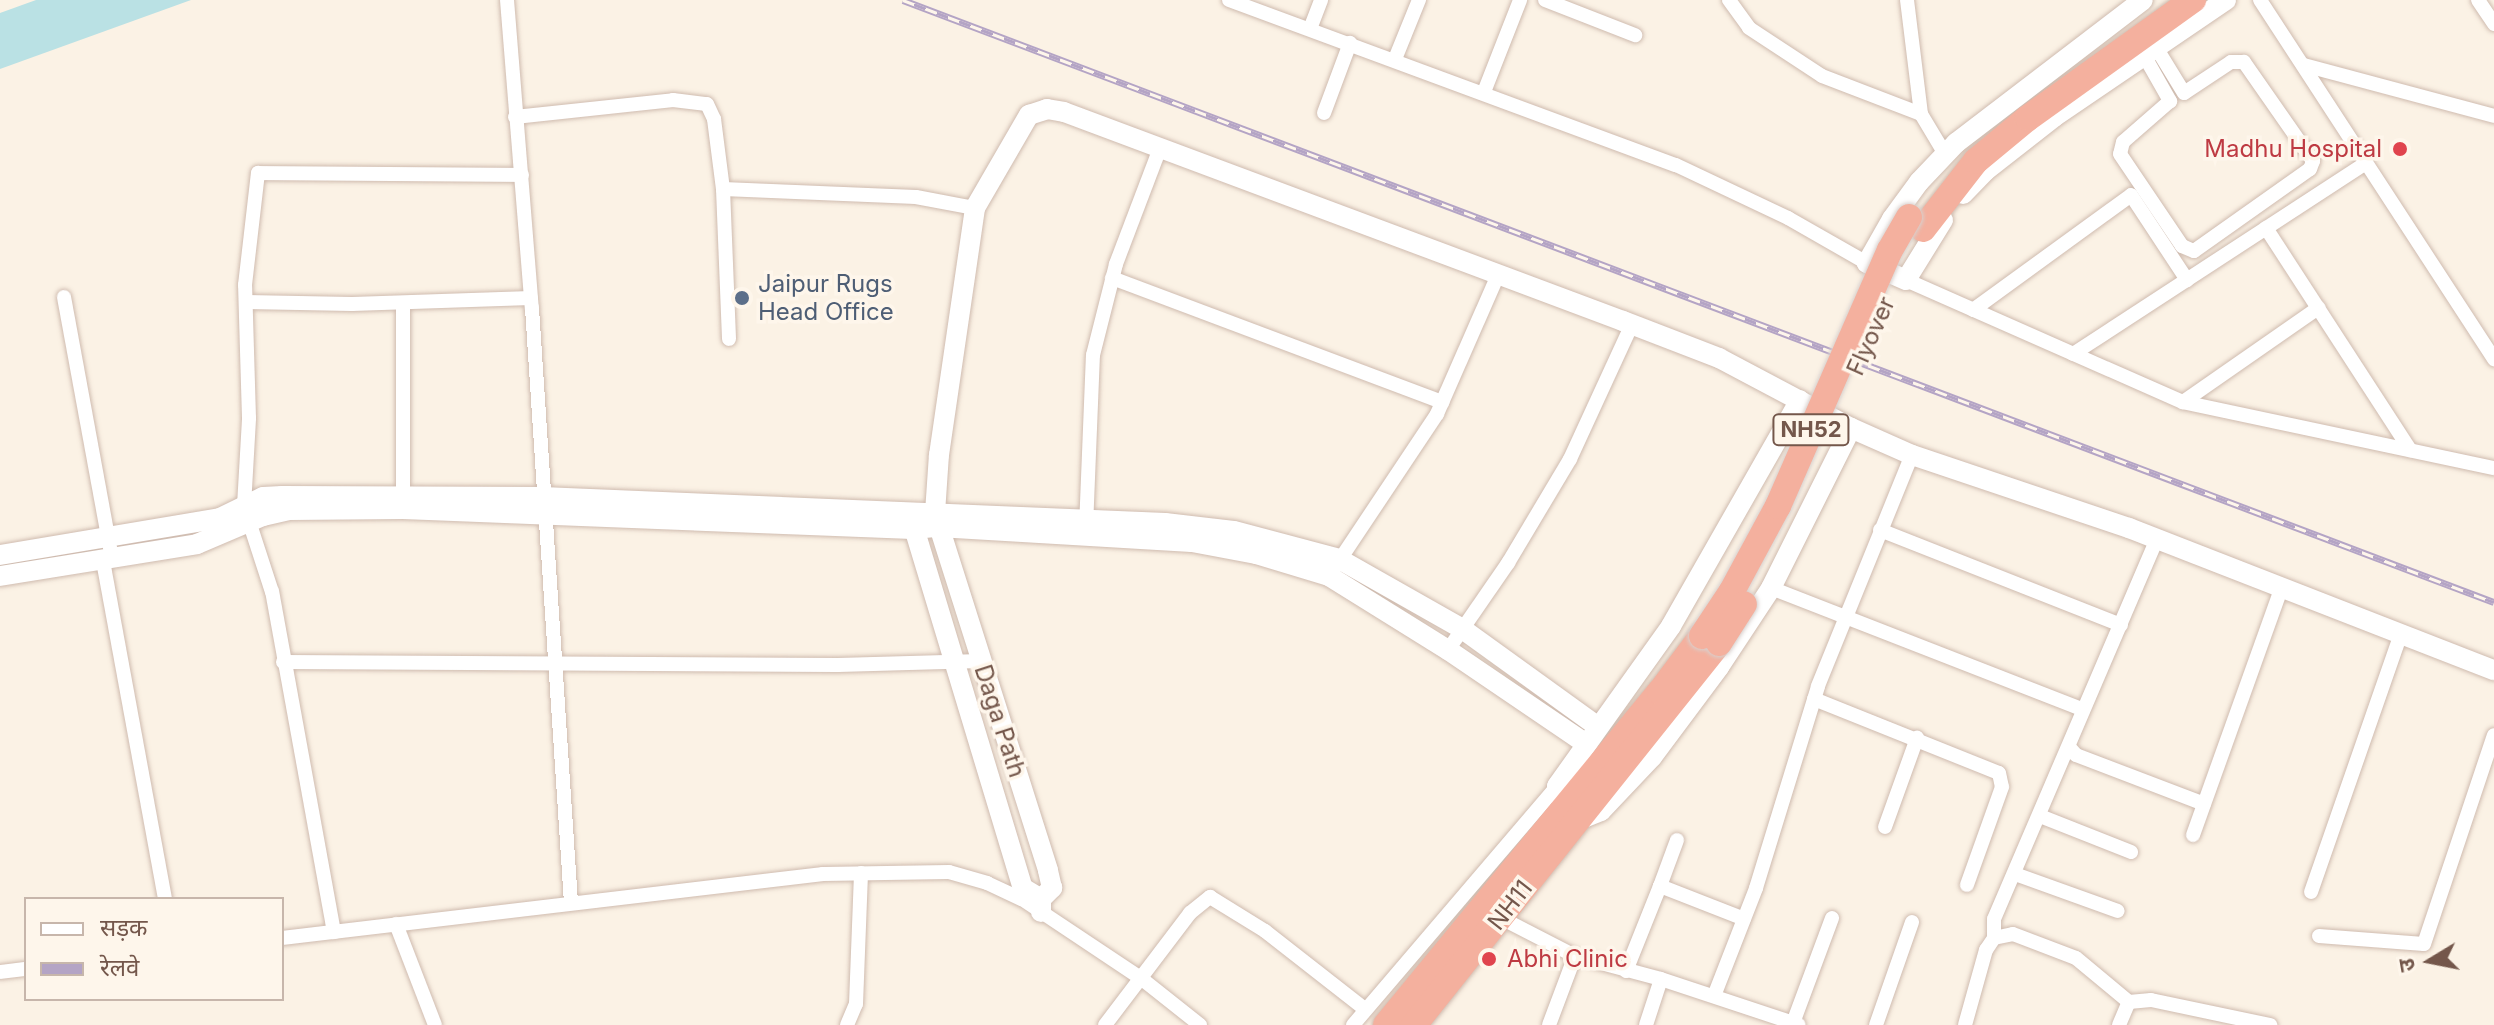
<!DOCTYPE html>
<meta charset="utf-8">
<style>
body{margin:0}
#map{position:relative;width:2494px;height:1025px;overflow:hidden;background:#fbf2e5;font-family:Inter,"Noto Sans Devanagari",sans-serif}
div>[style]{position:absolute}
.water>*{inset:0;background:#bae1e4}
.roads{filter:drop-shadow(0 0 2px #cfbbaf) drop-shadow(0 0 2px #cfbbaf)}
.street>*{height:14px;margin:-7px;padding:0 7px;transform-origin:7px;border-radius:7px;background:#fff}
.secondary>*{height:20px;margin:-10px;padding:0 10px;transform-origin:10px;border-radius:10px;background:#fff}
.highway>*{height:26px;margin:-13px;padding:0 13px;transform-origin:13px;border-radius:13px;background:#f4b09e}
.rail>*{height:7px;margin-top:-3.5px;transform-origin:0;background:repeating-linear-gradient(90deg,#fef6eb 0 12px,#b4a4c5 0 24px);box-sizing:border-box;border-block:2px solid #b4a4c5}
.bridges{filter:drop-shadow(0 0 2px #d8d0cd) drop-shadow(0 0 2px #d8d0cd)}
.highway-bridge>*{height:26px;margin:-13px;padding:0 13px;transform-origin:13px;border-radius:13px;background:#f4b09e}
.dots>*{width:22px;height:22px;translate:-50% -50%;box-sizing:border-box;border:4px solid #fef6eb;border-radius:50%}
span{translate:-50% -50%;white-space:nowrap;text-align:center;line-height:1.15;-webkit-text-stroke:7px #fef6eb;paint-order:stroke}
.shield-label span{padding:2px 6px;background:#fef6eb;border:2px solid;border-radius:6px;-webkit-text-stroke-width:0}
.shield-label{font-size:22px;color:#74574b;font-weight:700}
.health-label{font-size:24px;color:#be3a42}
.right{translate:-100% -50%;text-align:right}
.left{translate:0 -50%;text-align:left}
.service-label{font-size:24px;color:#4e5e75}
.street-label{font-size:24px;color:#74574b}
.legend{position:absolute;left:24px;top:897px;width:260px;height:104px;box-sizing:border-box;background:#fef6eb;border:2px solid #c7b6ab;margin:0;padding:10px 14px;list-style:none;font-size:24px;color:#74574b}
.legend li{display:flex;align-items:center;gap:16px;height:40px}
.legend b{width:40px;border:2px solid #c7b6ab}
.north{position:absolute;left:2390px;top:921px;width:80px;height:80px;-webkit-text-stroke:6px #fef6eb;paint-order:stroke;rotate:260deg;font-size:22px;font-weight:700;line-height:32px;text-align:center;color:#74574b}
.north::after{content:'';display:block;margin:auto;width:28px;height:36px;background:#74574b;clip-path:polygon(50% 0,100% 100%,50% 72%,0 100%)}
</style>
<div id="map">
<div class="water">
<div style="clip-path:polygon(36px 0,191px 0,0 69px,0 13px)"></div>
</div>
<div class="roads">
<div class="street">
<div style="left:507px;top:0;width:309px;rotate:85.4deg"></div>
<div style="left:532px;top:308px;width:596px;rotate:86.25deg"></div>
<div style="left:1229px;top:0;width:476px;rotate:20.3deg"></div>
<div style="left:1676px;top:165px;width:124px;rotate:25.3deg"></div>
<div style="left:1788px;top:218px;width:91px;rotate:29.7deg"></div>
<div style="left:1545px;top:0;width:97px;rotate:21.3deg"></div>
<div style="left:1729px;top:0;width:34px;rotate:54deg"></div>
<div style="left:1749px;top:28px;width:87px;rotate:33.3deg"></div>
<div style="left:1822px;top:76px;width:106px;rotate:21deg"></div>
<div style="left:1907px;top:0;width:115px;rotate:83deg"></div>
<div style="left:1921px;top:114px;width:47px;rotate:59deg"></div>
<div style="left:2260px;top:0;width:429px;rotate:56.9deg"></div>
<div style="left:2478px;top:0;width:29px;rotate:56deg"></div>
<div style="left:1310px;top:29px;width:31px;rotate:-69deg"></div>
<div style="left:2145px;top:57px;width:51px;rotate:60.4deg"></div>
<div style="left:2170px;top:101px;width:62px;rotate:138.9deg"></div>
<div style="left:2123px;top:142px;width:12px;rotate:104deg"></div>
<div style="left:2120px;top:154px;width:111px;rotate:56deg"></div>
<div style="left:2182px;top:246px;width:13px;rotate:23deg"></div>
<div style="left:2194px;top:251px;width:142px;rotate:-35.3deg"></div>
<div style="left:2310px;top:169px;width:9px;rotate:-69deg"></div>
<div style="left:2313px;top:161px;width:121px;rotate:-124.9deg"></div>
<div style="left:2244px;top:62px;width:13px;rotate:180deg"></div>
<div style="left:2231px;top:62px;width:56px;rotate:146.6deg"></div>
<div style="left:2184px;top:93px;width:52px;rotate:-121.5deg"></div>
<div style="left:1395px;top:59px;width:64px;rotate:-67.9deg"></div>
<div style="left:2304px;top:65px;width:197px;rotate:15deg"></div>
<div style="left:1484px;top:92px;width:99px;rotate:-68.6deg"></div>
<div style="left:1324px;top:113px;width:75px;rotate:-69.6deg"></div>
<div style="left:515px;top:117px;width:159px;rotate:-6.1deg"></div>
<div style="left:673px;top:100px;width:34px;rotate:7deg"></div>
<div style="left:707px;top:104px;width:17px;rotate:65deg"></div>
<div style="left:714px;top:119px;width:71px;rotate:82.7deg"></div>
<div style="left:723px;top:189px;width:150px;rotate:87.7deg"></div>
<div style="left:723px;top:189px;width:193px;rotate:2.4deg"></div>
<div style="left:916px;top:197px;width:60px;rotate:10.6deg"></div>
<div style="left:2266px;top:228px;width:265px;rotate:57deg"></div>
<div style="left:1112px;top:278px;width:353px;rotate:20.6deg"></div>
<div style="left:1906px;top:280px;width:303px;rotate:23.8deg"></div>
<div style="left:2183px;top:402px;width:318px;rotate:12deg"></div>
<div style="left:64px;top:297px;width:266px;rotate:79.6deg"></div>
<div style="left:246px;top:302px;width:106px;rotate:1.1deg"></div>
<div style="left:352px;top:304px;width:179px;rotate:-1.9deg"></div>
<div style="left:403px;top:303px;width:199px;rotate:90deg"></div>
<div style="left:1973px;top:310px;width:195px;rotate:-36deg"></div>
<div style="left:2131px;top:195px;width:102px;rotate:56.6deg"></div>
<div style="left:2073px;top:354px;width:350px;rotate:-33.1deg"></div>
<div style="left:2183px;top:402px;width:165px;rotate:-34.8deg"></div>
<div style="left:1086px;top:528px;width:173px;rotate:-87.7deg"></div>
<div style="left:1093px;top:355px;width:94px;rotate:-75.8deg"></div>
<div style="left:1116px;top:264px;width:124px;rotate:-69.2deg"></div>
<div style="left:1880px;top:530px;width:259px;rotate:21.5deg"></div>
<div style="left:103px;top:561px;width:344px;rotate:79.6deg"></div>
<div style="left:1335px;top:567px;width:184px;rotate:-56.3deg"></div>
<div style="left:1437px;top:414px;width:152px;rotate:-66.3deg"></div>
<div style="left:1771px;top:588px;width:334px;rotate:21.3deg"></div>
<div style="left:1448px;top:650px;width:106px;rotate:-55.4deg"></div>
<div style="left:1508px;top:563px;width:121px;rotate:-59.2deg"></div>
<div style="left:1570px;top:459px;width:149px;rotate:-65.3deg"></div>
<div style="left:283px;top:662px;width:555px;rotate:0.31deg"></div>
<div style="left:838px;top:665px;width:143px;rotate:-1.6deg"></div>
<div style="left:1814px;top:699px;width:199px;rotate:21.8deg"></div>
<div style="left:1999px;top:773px;width:14px;rotate:78deg"></div>
<div style="left:2002px;top:787px;width:104px;rotate:109.7deg"></div>
<div style="left:2070px;top:748px;width:9px;rotate:49deg"></div>
<div style="left:2076px;top:755px;width:137px;rotate:20.9deg"></div>
<div style="left:2040px;top:816px;width:98px;rotate:21.6deg"></div>
<div style="left:1885px;top:827px;width:95px;rotate:-70.2deg"></div>
<div style="left:2193px;top:835px;width:264px;rotate:-70.3deg"></div>
<div style="left:2015px;top:874px;width:109px;rotate:19.8deg"></div>
<div style="left:1660px;top:886px;width:49px;rotate:-69.7deg"></div>
<div style="left:2311px;top:892px;width:274px;rotate:-70.8deg"></div>
<div style="left:1501px;top:918px;width:83px;rotate:27.2deg"></div>
<div style="left:1575px;top:956px;width:89px;rotate:15deg"></div>
<div style="left:1661px;top:979px;width:145px;rotate:18.4deg"></div>
<div style="left:396px;top:924px;width:108px;rotate:68.9deg"></div>
<div style="left:334px;top:932px;width:346px;rotate:-100.3deg"></div>
<div style="left:272px;top:592px;width:90px;rotate:-108deg"></div>
<div style="left:244px;top:506px;width:88px;rotate:-86.7deg"></div>
<div style="left:249px;top:418px;width:133px;rotate:-91.7deg"></div>
<div style="left:245px;top:285px;width:113px;rotate:-83.4deg"></div>
<div style="left:258px;top:173px;width:264px;rotate:0.4deg"></div>
<div style="left:2319px;top:936px;width:105px;rotate:4.4deg"></div>
<div style="left:2424px;top:944px;width:220px;rotate:-71.5deg"></div>
<div style="left:282px;top:938px;width:545px;rotate:-6.75deg"></div>
<div style="left:823px;top:874px;width:126px;rotate:-0.9deg"></div>
<div style="left:949px;top:872px;width:40px;rotate:16deg"></div>
<div style="left:987px;top:883px;width:38px;rotate:25deg"></div>
<div style="left:1022px;top:899px;width:144px;rotate:33.7deg"></div>
<div style="left:1142px;top:979px;width:74px;rotate:38.4deg"></div>
<div style="left:1994px;top:938px;width:19px;rotate:-90deg"></div>
<div style="left:1994px;top:919px;width:414px;rotate:-66.8deg"></div>
<div style="left:1626px;top:971px;width:92px;rotate:-68.2deg"></div>
<div style="left:1660px;top:886px;width:90px;rotate:21.4deg"></div>
<div style="left:0;top:972px;width:26px;rotate:-7deg"></div>
<div style="left:1714px;top:996px;width:116px;rotate:-68.7deg"></div>
<div style="left:1756px;top:888px;width:211px;rotate:-72.9deg"></div>
<div style="left:1818px;top:686px;width:249px;rotate:-67.9deg"></div>
<div style="left:1793px;top:1023px;width:112px;rotate:-69.6deg"></div>
<div style="left:847px;top:1025px;width:23px;rotate:-67deg"></div>
<div style="left:856px;top:1004px;width:131px;rotate:-87.8deg"></div>
<div style="left:1105px;top:1025px;width:141px;rotate:-52.8deg"></div>
<div style="left:1190px;top:913px;width:26px;rotate:-39deg"></div>
<div style="left:1210px;top:897px;width:65px;rotate:31.7deg"></div>
<div style="left:1265px;top:931px;width:127px;rotate:38deg"></div>
<div style="left:1353px;top:1025px;width:314px;rotate:-49.5deg"></div>
<div style="left:1549px;top:1025px;width:74px;rotate:-69.4deg"></div>
<div style="left:1646px;top:1025px;width:48px;rotate:-71.9deg"></div>
<div style="left:1876px;top:1025px;width:109px;rotate:-70.7deg"></div>
<div style="left:1965px;top:1025px;width:78px;rotate:-74.4deg"></div>
<div style="left:1986px;top:950px;width:14px;rotate:-56deg"></div>
<div style="left:1994px;top:938px;width:19px;rotate:-12deg"></div>
<div style="left:2013px;top:934px;width:67px;rotate:20.9deg"></div>
<div style="left:2076px;top:958px;width:69px;rotate:39.7deg"></div>
<div style="left:2119px;top:1025px;width:25px;rotate:-67deg"></div>
<div style="left:2129px;top:1002px;width:22px;rotate:-5deg"></div>
<div style="left:2151px;top:1000px;width:122px;rotate:11.9deg"></div>
</div>
<div class="secondary">
<div style="left:1963px;top:194px;width:32px;rotate:-46deg"></div>
<div style="left:1985px;top:171px;width:88px;rotate:-38deg"></div>
<div style="left:2054px;top:117px;width:208px;rotate:-34.2deg"></div>
<div style="left:1943px;top:220px;width:70px;rotate:121.7deg"></div>
<div style="left:1906px;top:280px;width:43px;rotate:-156.4deg"></div>
<div style="left:1867px;top:263px;width:51px;rotate:-60.4deg"></div>
<div style="left:1892px;top:219px;width:46px;rotate:-53.9deg"></div>
<div style="left:1919px;top:182px;width:54px;rotate:-46.5deg"></div>
<div style="left:1956px;top:143px;width:235px;rotate:-37.4deg"></div>
<div style="left:911px;top:518px;width:387px;rotate:73.2deg"></div>
<div style="left:1023px;top:888px;width:21px;rotate:31deg"></div>
<div style="left:0;top:555px;width:223px;rotate:-9.5deg"></div>
<div style="left:220px;top:518px;width:48px;rotate:-26deg"></div>
<div style="left:263px;top:497px;width:19px;rotate:-3deg"></div>
<div style="left:282px;top:496px;width:260px;rotate:0.2deg"></div>
<div style="left:542px;top:497px;width:624px;rotate:2.39deg"></div>
<div style="left:1165px;top:523px;width:69px;rotate:6.6deg"></div>
<div style="left:1234px;top:531px;width:109px;rotate:14.9deg"></div>
<div style="left:1339px;top:559px;width:140px;rotate:29.5deg"></div>
<div style="left:1461px;top:628px;width:168px;rotate:35.8deg"></div>
<div style="left:0;top:576px;width:200px;rotate:-9.2deg"></div>
<div style="left:197px;top:544px;width:72px;rotate:-23deg"></div>
<div style="left:263px;top:516px;width:28px;rotate:-13deg"></div>
<div style="left:290px;top:510px;width:113px;rotate:-0.5deg"></div>
<div style="left:403px;top:509px;width:510px;rotate:2.25deg"></div>
<div style="left:913px;top:529px;width:25px;rotate:-5deg"></div>
<div style="left:938px;top:527px;width:254px;rotate:3.4deg"></div>
<div style="left:1192px;top:542px;width:65px;rotate:10.6deg"></div>
<div style="left:1256px;top:554px;width:76px;rotate:16.8deg"></div>
<div style="left:1329px;top:576px;width:140px;rotate:31.9deg"></div>
<div style="left:1448px;top:650px;width:166px;rotate:34.2deg"></div>
<div style="left:1564px;top:806px;width:21px;rotate:-109deg"></div>
<div style="left:1557px;top:786px;width:196px;rotate:-54.5deg"></div>
<div style="left:1671px;top:626px;width:260px;rotate:-60.3deg"></div>
<div style="left:1576px;top:821px;width:27px;rotate:-22deg"></div>
<div style="left:1601px;top:811px;width:74px;rotate:-46.6deg"></div>
<div style="left:1652px;top:757px;width:112px;rotate:-53.3deg"></div>
<div style="left:1719px;top:667px;width:95px;rotate:-56.6deg"></div>
<div style="left:1771px;top:588px;width:179px;rotate:-63.4deg"></div>
<div style="left:1041px;top:912px;width:13px;rotate:-90deg"></div>
<div style="left:1041px;top:899px;width:16px;rotate:-45deg"></div>
<div style="left:1052px;top:888px;width:18px;rotate:-103deg"></div>
<div style="left:1048px;top:870px;width:374px;rotate:-107.6deg"></div>
<div style="left:935px;top:513px;width:58px;rotate:-86.1deg"></div>
<div style="left:939px;top:455px;width:250px;rotate:-81.7deg"></div>
<div style="left:975px;top:208px;width:108px;rotate:-59.9deg"></div>
<div style="left:1029px;top:115px;width:19px;rotate:-18deg"></div>
<div style="left:1047px;top:109px;width:17px;rotate:10deg"></div>
<div style="left:1064px;top:112px;width:597px;rotate:20.5deg"></div>
<div style="left:1623px;top:321px;width:103px;rotate:21.1deg"></div>
<div style="left:1719px;top:358px;width:149px;rotate:27.9deg"></div>
<div style="left:1851px;top:428px;width:67px;rotate:23.9deg"></div>
<div style="left:1912px;top:455px;width:229px;rotate:18.6deg"></div>
<div style="left:2129px;top:528px;width:392px;rotate:21.3deg"></div>
</div>
<div class="highway">
<div style="left:1923px;top:229px;width:86px;rotate:-52.1deg"></div>
<div style="left:1976px;top:161px;width:67px;rotate:-39.6deg"></div>
<div style="left:2028px;top:118px;width:203px;rotate:-35.6deg"></div>
<div style="left:1386px;top:1025px;width:431px;rotate:-50.6deg"></div>
<div style="left:1660px;top:692px;width:70px;rotate:-53.1deg"></div>
<div style="left:1414px;top:1025px;width:489px;rotate:-51.4deg"></div>
</div>
</div>
<div class="rail">
<div style="left:903px;top:0;width:1701px;rotate:20.73deg"></div>
</div>
<div class="bridges">
<div class="highway-bridge">
<div style="left:1702px;top:636px;width:54px;rotate:-56.3deg"></div>
<div style="left:1732px;top:591px;width:97px;rotate:-61.6deg"></div>
<div style="left:1778px;top:506px;width:279px;rotate:-66.4deg"></div>
<div style="left:1890px;top:250px;width:38px;rotate:-60deg"></div>
<div style="left:1719px;top:643px;width:46px;rotate:-57.3deg"></div>
</div>
</div>
<div class="dots">
<div style="left:2400px;top:149px;background:#e0444e"></div>
<div style="left:742px;top:298px;background:#5c6f8a"></div>
<div style="left:1489px;top:959px;background:#e0444e"></div>
</div>
<div class="shield-label">
<span style="left:1811px;top:430px">NH52</span>
</div>
<div class="health-label">
<span class="right" style="left:2382px;top:149px">Madhu Hospital</span>
<span class="left" style="left:1507px;top:959px">Abhi Clinic</span>
</div>
<div class="service-label">
<span class="left" style="left:758px;top:298px">Jaipur Rugs<br>Head Office</span>
</div>
<div class="street-label">
<span style="left:1871px;top:336px;rotate:-66deg">Flyover</span>
<span style="left:1000px;top:721px;rotate:72deg">Daga Path</span>
<span style="left:1510px;top:905px;rotate:-52deg">NH11</span>
</div>
<ul class="legend">
<li><b style="height:10px;background:#fff"></b>सड़क</li>
<li><b style="height:10px;background:#b4a4c5"></b>रेलवे</li>
</ul>
<div class="north">उ</div>
</div>
